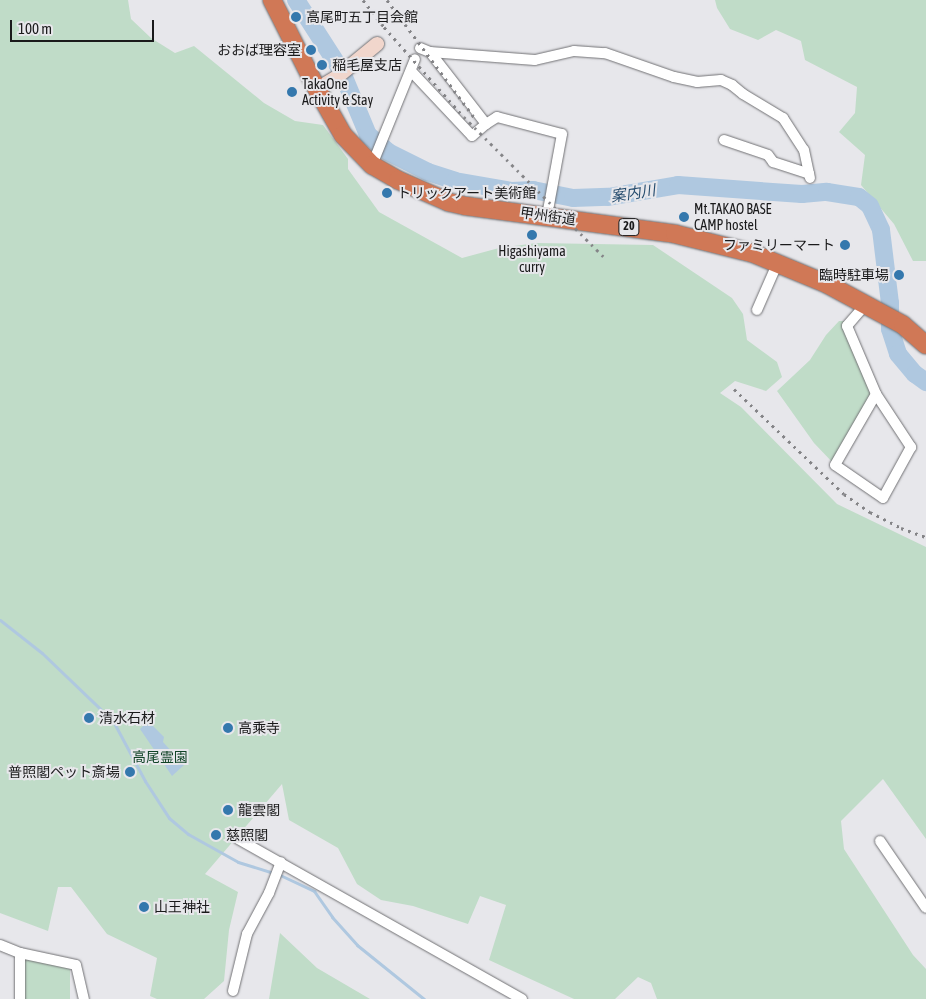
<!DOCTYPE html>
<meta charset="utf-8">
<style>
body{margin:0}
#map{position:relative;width:926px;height:999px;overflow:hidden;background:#e7e7eb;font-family:"Asap Condensed","Noto Sans JP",sans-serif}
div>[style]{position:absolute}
.green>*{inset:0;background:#c0dcc8}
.water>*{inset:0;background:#afc8e0}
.stream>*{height:3px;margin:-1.5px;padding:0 1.5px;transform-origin:1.5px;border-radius:1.5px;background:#afc8e0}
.river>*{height:18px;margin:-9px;padding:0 9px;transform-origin:9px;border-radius:9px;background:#afc8e0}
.roads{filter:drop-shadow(0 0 1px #717174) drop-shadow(0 0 1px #717174)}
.street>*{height:10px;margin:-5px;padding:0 5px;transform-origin:5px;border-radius:5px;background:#fff}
.secondary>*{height:14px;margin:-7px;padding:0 7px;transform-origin:7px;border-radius:7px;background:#f1d6cc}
.highway>*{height:18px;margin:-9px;padding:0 9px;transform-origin:9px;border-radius:9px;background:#d07856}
.rail>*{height:3px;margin-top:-1.5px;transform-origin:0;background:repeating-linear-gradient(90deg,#848487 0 2.5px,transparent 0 7.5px)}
.dots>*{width:14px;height:14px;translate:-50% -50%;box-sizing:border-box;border:2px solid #e7e7eb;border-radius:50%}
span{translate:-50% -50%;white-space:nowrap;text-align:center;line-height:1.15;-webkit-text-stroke:4px #e7e7eb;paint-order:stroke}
.shield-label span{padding:1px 4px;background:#e7e7eb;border:1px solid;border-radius:4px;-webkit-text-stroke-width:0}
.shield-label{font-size:12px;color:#1a1a1b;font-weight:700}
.poi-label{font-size:14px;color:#1a1a1b}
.left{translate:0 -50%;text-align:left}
.right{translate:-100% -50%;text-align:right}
.street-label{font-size:14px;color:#1a1a1b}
.park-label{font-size:14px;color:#114427}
.water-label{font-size:15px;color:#244b6d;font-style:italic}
.scale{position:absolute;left:10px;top:20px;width:144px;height:22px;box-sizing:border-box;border:2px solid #1a1a1b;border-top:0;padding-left:6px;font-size:15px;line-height:18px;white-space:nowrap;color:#1a1a1b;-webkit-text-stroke:4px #e7e7eb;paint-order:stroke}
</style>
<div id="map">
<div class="green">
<div style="clip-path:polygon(0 0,128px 0,131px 19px,151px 38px,175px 53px,194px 46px,264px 103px,295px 121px,323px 125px,348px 159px,348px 169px,379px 212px,462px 258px,499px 248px,537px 243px,653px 245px,732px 298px,743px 314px,747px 340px,777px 362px,782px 377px,766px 391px,735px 381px,720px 393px,741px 407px,837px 504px,926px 547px,926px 839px,883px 779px,841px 821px,844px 849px,913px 955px,926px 969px,926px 999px,657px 999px,651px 983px,638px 977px,615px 999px,574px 999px,489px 960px,506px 905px,480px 896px,468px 924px,413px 906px,381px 900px,357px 884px,338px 848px,289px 820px,282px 784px,205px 874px,238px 892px,229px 930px,224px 981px,204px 999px,157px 999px,150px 996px,157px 958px,107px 934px,71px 887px,58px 887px,48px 931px,0 913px)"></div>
<div style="clip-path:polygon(715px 0,926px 0,926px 261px,913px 261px,894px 224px,861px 185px,865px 155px,839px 132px,855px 113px,857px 87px,805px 60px,801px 41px,776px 30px,758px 40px,730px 29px,717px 8px)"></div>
<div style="clip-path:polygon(839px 321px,850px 321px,876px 394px,835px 465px,814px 443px,777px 391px,810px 360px,826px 335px)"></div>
<div style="clip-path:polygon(280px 933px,317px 968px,370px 999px,269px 999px)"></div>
<div style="clip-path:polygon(20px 953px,70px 964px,70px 999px,20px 999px)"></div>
</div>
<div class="water">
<div style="clip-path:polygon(148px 721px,164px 737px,163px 742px,184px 765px,172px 776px,140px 729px)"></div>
</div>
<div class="stream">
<div style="left:0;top:620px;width:53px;rotate:38.2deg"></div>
<div style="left:42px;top:653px;width:98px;rotate:43.8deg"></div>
<div style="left:113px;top:721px;width:68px;rotate:61.9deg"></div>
<div style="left:145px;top:781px;width:44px;rotate:57deg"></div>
<div style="left:169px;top:818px;width:25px;rotate:40deg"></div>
<div style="left:188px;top:834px;width:57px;rotate:29.2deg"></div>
<div style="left:238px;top:862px;width:44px;rotate:17.2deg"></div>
<div style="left:280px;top:875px;width:38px;rotate:25deg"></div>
<div style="left:314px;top:891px;width:32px;rotate:55deg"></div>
<div style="left:332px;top:917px;width:38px;rotate:48deg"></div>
<div style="left:357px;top:945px;width:86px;rotate:38.9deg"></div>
</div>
<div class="river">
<div style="left:296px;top:0;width:83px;rotate:57.3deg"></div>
<div style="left:341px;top:70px;width:70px;rotate:67.4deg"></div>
<div style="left:368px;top:135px;width:26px;rotate:40deg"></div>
<div style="left:388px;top:152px;width:45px;rotate:26.6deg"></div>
<div style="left:428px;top:172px;width:28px;rotate:18deg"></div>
<div style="left:455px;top:181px;width:58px;rotate:10deg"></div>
<div style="left:512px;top:191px;width:21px;rotate:-3deg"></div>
<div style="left:533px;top:190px;width:41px;rotate:11.3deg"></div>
<div style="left:573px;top:198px;width:35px;rotate:-2deg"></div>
<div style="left:608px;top:197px;width:71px;rotate:-9.7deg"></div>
<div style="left:678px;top:185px;width:124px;rotate:4.2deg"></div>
<div style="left:802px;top:194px;width:25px;rotate:-5deg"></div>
<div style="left:827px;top:192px;width:32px;rotate:9deg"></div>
<div style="left:859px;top:197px;width:14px;rotate:39deg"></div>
<div style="left:870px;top:206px;width:26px;rotate:65deg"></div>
<div style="left:881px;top:230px;width:74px;rotate:83deg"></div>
<div style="left:890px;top:303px;width:26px;rotate:90deg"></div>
<div style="left:890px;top:329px;width:26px;rotate:72deg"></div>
<div style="left:898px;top:354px;width:26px;rotate:50deg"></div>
<div style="left:915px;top:374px;width:14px;rotate:36deg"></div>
</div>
<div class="roads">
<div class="street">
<div style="left:420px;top:48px;width:11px;rotate:22deg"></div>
<div style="left:430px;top:52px;width:105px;rotate:4.4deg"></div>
<div style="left:535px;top:60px;width:40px;rotate:-13deg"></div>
<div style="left:574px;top:51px;width:31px;rotate:4deg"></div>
<div style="left:605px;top:53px;width:73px;rotate:19.2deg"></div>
<div style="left:674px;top:77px;width:24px;rotate:12deg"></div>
<div style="left:697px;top:82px;width:24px;rotate:-5deg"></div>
<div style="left:721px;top:80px;width:12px;rotate:24deg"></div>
<div style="left:732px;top:85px;width:14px;rotate:39deg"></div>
<div style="left:743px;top:94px;width:47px;rotate:31deg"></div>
<div style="left:783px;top:118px;width:38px;rotate:57deg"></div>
<div style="left:804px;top:150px;width:25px;rotate:78deg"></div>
<div style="left:411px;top:71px;width:89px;rotate:46.8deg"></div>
<div style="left:472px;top:136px;width:18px;rotate:-41deg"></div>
<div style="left:486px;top:124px;width:91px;rotate:-127.9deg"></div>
<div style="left:486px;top:124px;width:13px;rotate:-32deg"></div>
<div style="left:497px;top:117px;width:67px;rotate:14.7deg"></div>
<div style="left:562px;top:134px;width:83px;rotate:100.4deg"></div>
<div style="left:724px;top:140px;width:46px;rotate:18.8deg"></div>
<div style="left:768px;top:155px;width:9px;rotate:54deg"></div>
<div style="left:773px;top:162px;width:38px;rotate:18deg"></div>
<div style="left:809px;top:174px;width:4px;rotate:76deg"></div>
<div style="left:372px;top:165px;width:114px;rotate:-67.9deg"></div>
<div style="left:866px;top:304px;width:29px;rotate:131deg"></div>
<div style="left:847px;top:326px;width:74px;rotate:66.9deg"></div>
<div style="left:876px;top:394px;width:64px;rotate:56.6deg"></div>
<div style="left:911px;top:447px;width:58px;rotate:118.8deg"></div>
<div style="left:883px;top:498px;width:58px;rotate:-145.5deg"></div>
<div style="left:835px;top:465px;width:82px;rotate:-60deg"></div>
<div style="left:757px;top:310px;width:52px;rotate:-66.4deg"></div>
<div style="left:238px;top:839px;width:326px;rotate:29.4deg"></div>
<div style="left:880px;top:841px;width:81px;rotate:55.5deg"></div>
<div style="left:0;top:945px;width:22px;rotate:22deg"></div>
<div style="left:20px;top:953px;width:57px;rotate:12.1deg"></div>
<div style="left:76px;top:965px;width:35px;rotate:77deg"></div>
<div style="left:233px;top:991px;width:59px;rotate:-76.2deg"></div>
<div style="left:247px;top:934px;width:47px;rotate:-61.8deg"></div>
<div style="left:269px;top:893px;width:33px;rotate:-69deg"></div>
<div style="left:20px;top:999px;width:46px;rotate:-90deg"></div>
</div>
<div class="secondary">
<div style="left:317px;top:89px;width:23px;rotate:-31deg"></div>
<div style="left:337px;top:77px;width:52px;rotate:-39.5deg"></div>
</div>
<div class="highway">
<div style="left:272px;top:0;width:100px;rotate:63.2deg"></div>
<div style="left:317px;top:89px;width:53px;rotate:60.5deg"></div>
<div style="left:343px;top:135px;width:42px;rotate:46deg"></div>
<div style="left:372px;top:165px;width:30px;rotate:30deg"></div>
<div style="left:398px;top:180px;width:55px;rotate:23.7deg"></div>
<div style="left:448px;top:202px;width:18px;rotate:13deg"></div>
<div style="left:466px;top:206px;width:211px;rotate:7.6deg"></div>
<div style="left:675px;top:234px;width:79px;rotate:13.9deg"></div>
<div style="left:752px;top:253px;width:81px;rotate:22.5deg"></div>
<div style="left:827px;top:284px;width:86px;rotate:28.3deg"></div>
<div style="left:903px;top:325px;width:30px;rotate:41deg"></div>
</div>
</div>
<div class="rail">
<div style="left:363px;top:0;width:34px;rotate:52deg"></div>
<div style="left:384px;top:27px;width:120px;rotate:48.4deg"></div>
<div style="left:464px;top:117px;width:199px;rotate:45deg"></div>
<div style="left:387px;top:0;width:149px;rotate:53.4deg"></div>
<div style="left:734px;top:389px;width:152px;rotate:43.7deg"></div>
<div style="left:844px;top:494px;width:32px;rotate:35deg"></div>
<div style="left:870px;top:512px;width:35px;rotate:27deg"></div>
<div style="left:901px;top:528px;width:27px;rotate:20deg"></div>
</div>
<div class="dots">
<div style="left:296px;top:17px;background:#3478ad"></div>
<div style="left:311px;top:50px;background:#3478ad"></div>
<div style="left:322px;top:65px;background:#3478ad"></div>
<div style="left:292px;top:92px;background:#3478ad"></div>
<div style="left:387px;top:193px;background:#3478ad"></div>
<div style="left:684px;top:217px;background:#3478ad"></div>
<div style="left:532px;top:235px;background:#3478ad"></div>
<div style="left:845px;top:245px;background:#3478ad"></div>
<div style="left:899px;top:275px;background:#3478ad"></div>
<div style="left:89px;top:718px;background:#3478ad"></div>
<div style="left:228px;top:728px;background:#3478ad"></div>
<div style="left:130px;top:772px;background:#3478ad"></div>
<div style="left:228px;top:810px;background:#3478ad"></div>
<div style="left:216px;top:835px;background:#3478ad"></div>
<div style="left:144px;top:907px;background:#3478ad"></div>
</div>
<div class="shield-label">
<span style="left:629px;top:227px">20</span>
</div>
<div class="poi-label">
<span class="left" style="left:306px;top:17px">高尾町五丁目会館</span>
<span class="right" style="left:301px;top:50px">おおば理容室</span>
<span class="left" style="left:332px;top:65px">稲毛屋支店</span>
<span class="left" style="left:302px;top:92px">TakaOne<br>Activity &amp; Stay</span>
<span class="left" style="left:397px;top:193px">トリックアート美術館</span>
<span class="left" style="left:694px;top:217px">Mt.TAKAO BASE<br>CAMP hostel</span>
<span class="right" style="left:835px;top:245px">ファミリーマート</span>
<span style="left:532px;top:259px">Higashiyama<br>curry</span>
<span class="right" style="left:889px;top:275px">臨時駐車場</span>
<span class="left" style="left:99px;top:718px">清水石材</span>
<span class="left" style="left:238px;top:728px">高乘寺</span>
<span class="right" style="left:120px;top:772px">普照閣ペット斎場</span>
<span class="left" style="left:238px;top:810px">龍雲閣</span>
<span class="left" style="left:226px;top:835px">慈照閣</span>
<span class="left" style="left:154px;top:907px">山王神社</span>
</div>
<div class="street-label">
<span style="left:548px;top:216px;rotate:8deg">甲州街道</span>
</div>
<div class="park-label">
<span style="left:160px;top:757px">高尾霊園</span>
</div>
<div class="water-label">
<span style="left:633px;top:193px;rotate:-9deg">案内川</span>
</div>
<div class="scale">100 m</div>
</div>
